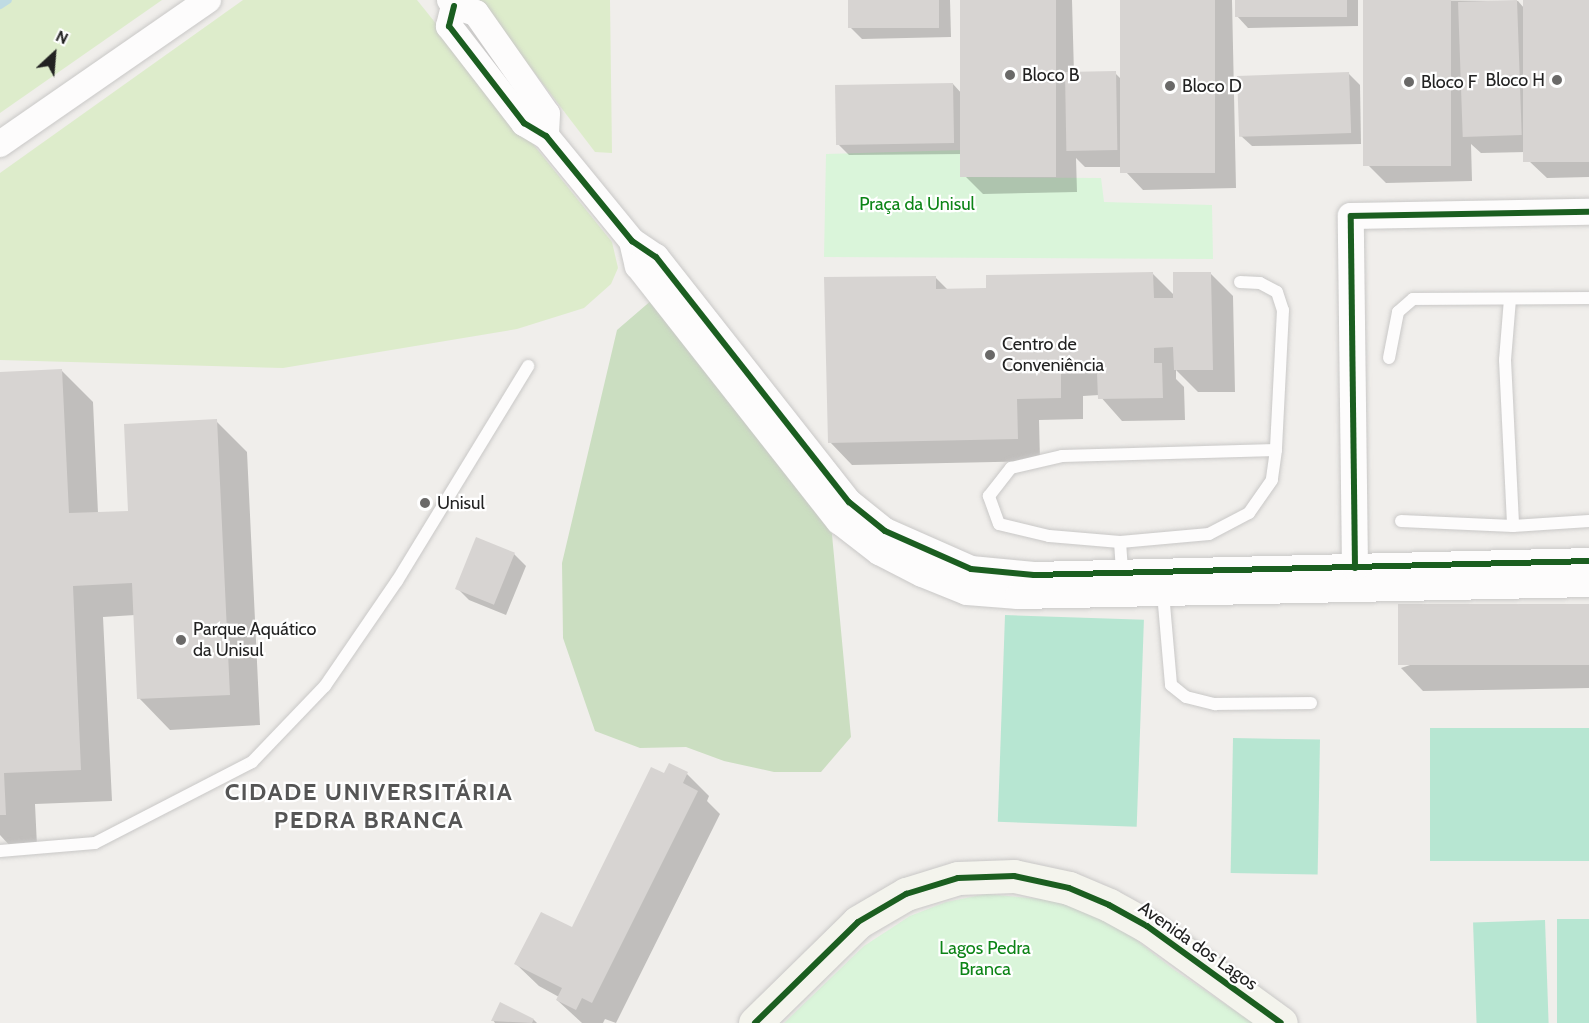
<!DOCTYPE html>
<meta charset="utf-8">
<style>
body{margin:0}
#map{position:relative;width:1589px;height:1023px;overflow:hidden;background:#f0eeeb;font-family:Cabin,sans-serif}
div>[style]{position:absolute}
.grass>*{inset:0;background:#ddeccb}
.forest>*{inset:0;background:#cbdec1}
.park>*{inset:0;background:#daf5da}
.pitch>*{inset:0;background:#b7e6d2;transform-origin:0 0}
.shadow>*{inset:0;background:#0003}
.stream>*{height:8px;margin:-4px;padding:0 4px;transform-origin:4px;border-radius:4px;background:#bfdbe3}
.building>*{inset:0;background:#d7d4d2;transform-origin:0 0}
.roads{filter:drop-shadow(0 0 2px #c9c8c7) drop-shadow(0 0 2px #c9c8c7)}
.service>*{height:12px;margin:-6px;padding:0 6px;transform-origin:6px;border-radius:6px;background:#fdfcfc}
.minor>*{height:26px;margin:-13px;padding:0 13px;transform-origin:13px;border-radius:13px;background:#fdfcfc}
.secondary>*{height:33px;margin:-16.5px;padding:0 16.5px;transform-origin:16.5px;border-radius:16.5px;background:#f4f4ed}
.cycleway>*{height:6px;margin:-3px;padding:0 3px;transform-origin:3px;border-radius:3px;background:#1b5e20}
.dots>*{width:16px;height:16px;translate:-50% -50%;box-sizing:border-box;border:3px solid #fff;border-radius:50%}
span{translate:-50% -50%;white-space:nowrap;text-align:center;line-height:1.15;-webkit-text-stroke:4.5px #fff;paint-order:stroke}
.poi-label{font-size:18px;color:#222}
.left{translate:0 -50%;text-align:left}
.right{translate:-100% -50%;text-align:right}
.park-label{font-size:18px;color:#0c8416}
.street-label{font-size:18px;color:#222}
.district-label{font-size:24px;color:#555;font-weight:700;letter-spacing:1.5px}
.north{position:absolute;left:24px;top:24px;width:60px;height:60px;-webkit-text-stroke:4px #fff;paint-order:stroke;rotate:26deg;font-size:16px;font-weight:700;line-height:24px;text-align:center;color:#222}
.north::after{content:'';display:block;margin:auto;width:21px;height:27px;background:#222;clip-path:polygon(50% 0,100% 100%,50% 72%,0 100%)}
</style>
<div id="map">
<div class="grass">
<div style="clip-path:polygon(0 0,162px 0,0 113px)"></div>
<div style="clip-path:polygon(243px 0,417px 0,612px 242px,618px 268px,611px 284px,584px 308px,517px 329px,283px 368px,0 360px,0 173px)"></div>
<div style="clip-path:polygon(479px 0,610px 0,612px 153px,595px 152px)"></div>
</div>
<div class="forest">
<div style="clip-path:polygon(653px 299px,831px 524px,851px 737px,821px 772px,774px 772px,724px 761px,686px 747px,640px 748px,595px 731px,563px 638px,562px 563px,617px 330px)"></div>
</div>
<div class="park">
<div style="clip-path:polygon(963px 150px,964px 177px,1101px 178px,1104px 202px,1212px 205px,1213px 259px,824px 257px,826px 154px)"></div>
<div style="clip-path:polygon(986px 894px,1062px 901px,1099px 917px,1135px 939px,1173px 969px,1253px 1023px,784px 1023px,864px 946px,910px 916px,946px 902px)"></div>
</div>
<div class="pitch">
<div style="left:1005px;top:615px;width:139px;height:207px;rotate:2deg"></div>
<div style="left:1589px;top:728px;width:133px;height:159px;rotate:90deg"></div>
<div style="left:1233px;top:738px;width:87px;height:135px;rotate:1deg"></div>
<div style="left:1589px;top:919px;width:104px;height:32px;rotate:90deg"></div>
<div style="left:1545px;top:920px;width:103px;height:72px;rotate:88deg"></div>
</div>
<div class="shadow">
<div style="clip-path:polygon(849px 0,950px 0,951px 37px,862px 39px,850px 27px)"></div>
<div style="clip-path:polygon(961px 0,1072px 0,1074px 74px,1115px 73px,1124px 82px,1122px 0,1232px 0,1236px 188px,1143px 190px,1126px 172px,1126px 167px,1085px 167px,1076px 158px,1077px 192px,983px 194px,965px 176px,965px 154px,849px 155px,838px 144px,953px 84px,963px 95px)"></div>
<div style="clip-path:polygon(1236px 0,1358px 0,1358px 26px,1248px 28px,1237px 16px)"></div>
<div style="clip-path:polygon(1364px 0,1518px 1px,1524px 8px,1524px 0,1589px 0,1589px 177px,1547px 178px,1529px 161px,1529px 152px,1481px 153px,1471px 144px,1472px 181px,1386px 183px,1369px 166px)"></div>
<div style="clip-path:polygon(1348px 73px,1360px 85px,1361px 144px,1252px 146px,1240px 135px)"></div>
<div style="clip-path:polygon(1210px 273px,1233px 296px,1235px 392px,1198px 392px,1176px 370px,1176px 379px,1184px 387px,1185px 420px,1122px 421px,1099px 395px,1083px 396px,1083px 419px,1039px 420px,1040px 461px,852px 465px,830px 442px,935px 277px,949px 291px,988px 290px,1153px 274px,1174px 295px)"></div>
<div style="clip-path:polygon(62px 371px,93px 402px,98px 513px,130px 512px,216px 421px,247px 452px,260px 725px,170px 730px,139px 698px,135px 615px,103px 617px,112px 801px,35px 804px,37px 846px,11px 847px,0 835px,0 373px)"></div>
<div style="clip-path:polygon(514px 554px,526px 566px,506px 615px,469px 600px,457px 588px)"></div>
<div style="clip-path:polygon(1589px 606px,1589px 688px,1423px 691px,1401px 668px)"></div>
<div style="clip-path:polygon(687px 774px,709px 796px,707px 801px,720px 814px,616px 1023px,605px 1019px,603px 1023px,582px 1023px,557px 1000px,559px 997px,539px 986px,516px 964px,572px 929px,664px 775px)"></div>
<div style="clip-path:polygon(501px 1004px,534px 1020px,537px 1023px,495px 1023px,493px 1020px)"></div>
</div>
<div class="stream">
<div style="left:0;top:5px;width:9px;rotate:-32deg"></div>
</div>
<div class="building">
<div style="left:848px;top:0;width:91px;height:28px"></div>
<div style="left:960px;top:0;width:96px;height:177px"></div>
<div style="left:1120px;top:0;width:95px;height:173px"></div>
<div style="left:1235px;top:0;width:112px;height:17px"></div>
<div style="left:1363px;top:0;width:88px;height:166px"></div>
<div style="left:1517px;top:0;width:135px;height:59px;rotate:88deg"></div>
<div style="left:1523px;top:0;width:66px;height:162px"></div>
<div style="left:1116px;top:71px;width:79px;height:51px;rotate:89deg"></div>
<div style="left:1349px;top:72px;width:61px;height:112px;rotate:88deg"></div>
<div style="left:953px;top:83px;width:60px;height:118px;rotate:89deg"></div>
<div style="clip-path:polygon(1153px 272px,1154px 298px,1173px 298px,1173px 272px,1211px 272px,1213px 370px,1174px 370px,1173px 347px,1154px 348px,1154px 363px,1162px 363px,1163px 398px,1098px 399px,1097px 373px,1061px 374px,1061px 398px,1017px 399px,1018px 439px,828px 443px,824px 277px,936px 276px,936px 289px,986px 288px,986px 275px)"></div>
<div style="clip-path:polygon(62px 369px,69px 513px,128px 511px,124px 424px,217px 419px,230px 695px,137px 699px,132px 583px,73px 586px,81px 770px,4px 773px,6px 815px,0 815px,0 372px)"></div>
<div style="left:476px;top:537px;width:42px;height:56px;rotate:22deg"></div>
<div style="left:1589px;top:604px;width:61px;height:191px;rotate:90deg"></div>
<div style="clip-path:polygon(669px 763px,688px 772px,683px 783px,698px 791px,592px 1003px,582px 998px,576px 1010px,556px 1000px,562px 988px,514px 964px,541px 912px,572px 927px,651px 767px,664px 773px)"></div>
<div style="clip-path:polygon(500px 1002px,534px 1019px,532px 1023px,491px 1021px)"></div>
</div>
<div class="roads">
<div class="service">
<div style="left:1240px;top:282px;width:20px;rotate:3deg"></div>
<div style="left:1260px;top:283px;width:19px;rotate:28deg"></div>
<div style="left:1277px;top:292px;width:19px;rotate:72deg"></div>
<div style="left:1283px;top:310px;width:140px;rotate:92.9deg"></div>
<div style="left:1276px;top:450px;width:30px;rotate:98deg"></div>
<div style="left:1272px;top:480px;width:40px;rotate:124.9deg"></div>
<div style="left:1249px;top:513px;width:45px;rotate:152.3deg"></div>
<div style="left:1209px;top:534px;width:89px;rotate:174.9deg"></div>
<div style="left:1120px;top:542px;width:71px;rotate:-175.2deg"></div>
<div style="left:1049px;top:536px;width:51px;rotate:-166.5deg"></div>
<div style="left:999px;top:524px;width:30px;rotate:-110deg"></div>
<div style="left:989px;top:496px;width:36px;rotate:-52deg"></div>
<div style="left:1011px;top:468px;width:52px;rotate:-13.2deg"></div>
<div style="left:1062px;top:456px;width:214px;rotate:-1.6deg"></div>
<div style="left:1510px;top:299px;width:61px;rotate:94.7deg"></div>
<div style="left:1505px;top:360px;width:166px;rotate:87.2deg"></div>
<div style="left:1389px;top:358px;width:47px;rotate:-78.9deg"></div>
<div style="left:1398px;top:312px;width:20px;rotate:-41deg"></div>
<div style="left:1413px;top:299px;width:176px;rotate:-0.3deg"></div>
<div style="left:1401px;top:521px;width:112px;rotate:2.6deg"></div>
<div style="left:1513px;top:526px;width:76px;rotate:-3.8deg"></div>
<div style="left:1120px;top:542px;width:32px;rotate:86deg"></div>
<div style="left:1163px;top:593px;width:92px;rotate:85deg"></div>
<div style="left:1171px;top:685px;width:19px;rotate:39deg"></div>
<div style="left:1186px;top:697px;width:30px;rotate:14deg"></div>
<div style="left:1215px;top:704px;width:96px;rotate:-0.6deg"></div>
<div style="left:0;top:851px;width:95px;rotate:-4.8deg"></div>
<div style="left:95px;top:843px;width:177px;rotate:-27.3deg"></div>
<div style="left:252px;top:762px;width:105px;rotate:-46.2deg"></div>
<div style="left:325px;top:686px;width:127px;rotate:-55.6deg"></div>
<div style="left:397px;top:581px;width:252px;rotate:-58.6deg"></div>
</div>
<div class="minor">
<div style="left:450px;top:0;width:7px;rotate:56deg"></div>
<div style="left:454px;top:6px;width:23px;rotate:18deg"></div>
<div style="left:476px;top:13px;width:123px;rotate:54.9deg"></div>
<div style="left:547px;top:114px;width:22px;rotate:93deg"></div>
<div style="left:454px;top:6px;width:21px;rotate:104deg"></div>
<div style="left:449px;top:26px;width:123px;rotate:52.3deg"></div>
<div style="left:524px;top:123px;width:26px;rotate:31deg"></div>
<div style="left:546px;top:136px;width:136px;rotate:50.7deg"></div>
<div style="left:632px;top:241px;width:29px;rotate:34deg"></div>
<div style="left:656px;top:257px;width:312px;rotate:51.8deg"></div>
<div style="left:849px;top:502px;width:46px;rotate:38.9deg"></div>
<div style="left:885px;top:531px;width:94px;rotate:23.8deg"></div>
<div style="left:971px;top:569px;width:63px;rotate:5.4deg"></div>
<div style="left:1034px;top:575px;width:555px;rotate:-1.44deg"></div>
<div style="left:0;top:144px;width:253px;rotate:-34.7deg"></div>
<div style="left:632px;top:241px;width:26px;rotate:77deg"></div>
<div style="left:638px;top:266px;width:325px;rotate:51.8deg"></div>
<div style="left:839px;top:521px;width:51px;rotate:37.8deg"></div>
<div style="left:879px;top:552px;width:48px;rotate:27.1deg"></div>
<div style="left:922px;top:574px;width:48px;rotate:21.8deg"></div>
<div style="left:967px;top:592px;width:51px;rotate:4.5deg"></div>
<div style="left:1018px;top:596px;width:571px;rotate:-1.2deg"></div>
<div style="left:1355px;top:568px;width:352px;rotate:-90.7deg"></div>
<div style="left:1351px;top:216px;width:238px;rotate:-1deg"></div>
</div>
<div class="secondary">
<div style="left:755px;top:1023px;width:144px;rotate:-44.4deg"></div>
<div style="left:858px;top:922px;width:56px;rotate:-30.3deg"></div>
<div style="left:906px;top:894px;width:54px;rotate:-17.1deg"></div>
<div style="left:958px;top:878px;width:56px;rotate:-2deg"></div>
<div style="left:1014px;top:876px;width:56px;rotate:12.3deg"></div>
<div style="left:1069px;top:888px;width:43px;rotate:23deg"></div>
<div style="left:1109px;top:905px;width:43px;rotate:28.9deg"></div>
<div style="left:1147px;top:926px;width:165px;rotate:35.9deg"></div>
</div>
</div>
<div class="cycleway">
<div style="left:454px;top:6px;width:21px;rotate:104deg"></div>
<div style="left:449px;top:26px;width:123px;rotate:52.3deg"></div>
<div style="left:524px;top:123px;width:26px;rotate:31deg"></div>
<div style="left:546px;top:136px;width:136px;rotate:50.7deg"></div>
<div style="left:632px;top:241px;width:29px;rotate:34deg"></div>
<div style="left:656px;top:257px;width:312px;rotate:51.8deg"></div>
<div style="left:849px;top:502px;width:46px;rotate:38.9deg"></div>
<div style="left:885px;top:531px;width:94px;rotate:23.8deg"></div>
<div style="left:971px;top:569px;width:63px;rotate:5.4deg"></div>
<div style="left:1034px;top:575px;width:555px;rotate:-1.44deg"></div>
<div style="left:1355px;top:568px;width:352px;rotate:-90.7deg"></div>
<div style="left:1351px;top:216px;width:238px;rotate:-1deg"></div>
<div style="left:755px;top:1023px;width:144px;rotate:-44.4deg"></div>
<div style="left:858px;top:922px;width:56px;rotate:-30.3deg"></div>
<div style="left:906px;top:894px;width:54px;rotate:-17.1deg"></div>
<div style="left:958px;top:878px;width:56px;rotate:-2deg"></div>
<div style="left:1014px;top:876px;width:56px;rotate:12.3deg"></div>
<div style="left:1069px;top:888px;width:43px;rotate:23deg"></div>
<div style="left:1109px;top:905px;width:43px;rotate:28.9deg"></div>
<div style="left:1147px;top:926px;width:165px;rotate:35.9deg"></div>
</div>
<div class="dots">
<div style="left:1010px;top:75px;background:#6a6968"></div>
<div style="left:1557px;top:80px;background:#6a6968"></div>
<div style="left:1409px;top:82px;background:#6a6968"></div>
<div style="left:1170px;top:86px;background:#6a6968"></div>
<div style="left:990px;top:355px;background:#6a6968"></div>
<div style="left:425px;top:503px;background:#6a6968"></div>
<div style="left:181px;top:640px;background:#6a6968"></div>
</div>
<div class="poi-label">
<span class="left" style="left:1022px;top:75px">Bloco B</span>
<span class="right" style="left:1545px;top:80px">Bloco H</span>
<span class="left" style="left:1421px;top:82px">Bloco F</span>
<span class="left" style="left:1182px;top:86px">Bloco D</span>
<span class="left" style="left:1002px;top:355px">Centro de<br>Conveniência</span>
<span class="left" style="left:437px;top:503px">Unisul</span>
<span class="left" style="left:193px;top:640px">Parque Aquático<br>da Unisul</span>
</div>
<div class="park-label">
<span style="left:917px;top:204px">Praça da Unisul</span>
<span style="left:985px;top:959px">Lagos Pedra<br>Branca</span>
</div>
<div class="street-label">
<span style="left:1198px;top:946px;rotate:35deg">Avenida dos Lagos</span>
</div>
<div class="district-label">
<span style="left:369px;top:806px">CIDADE UNIVERSITÁRIA<br>PEDRA BRANCA</span>
</div>
<div class="north">N</div>
</div>
